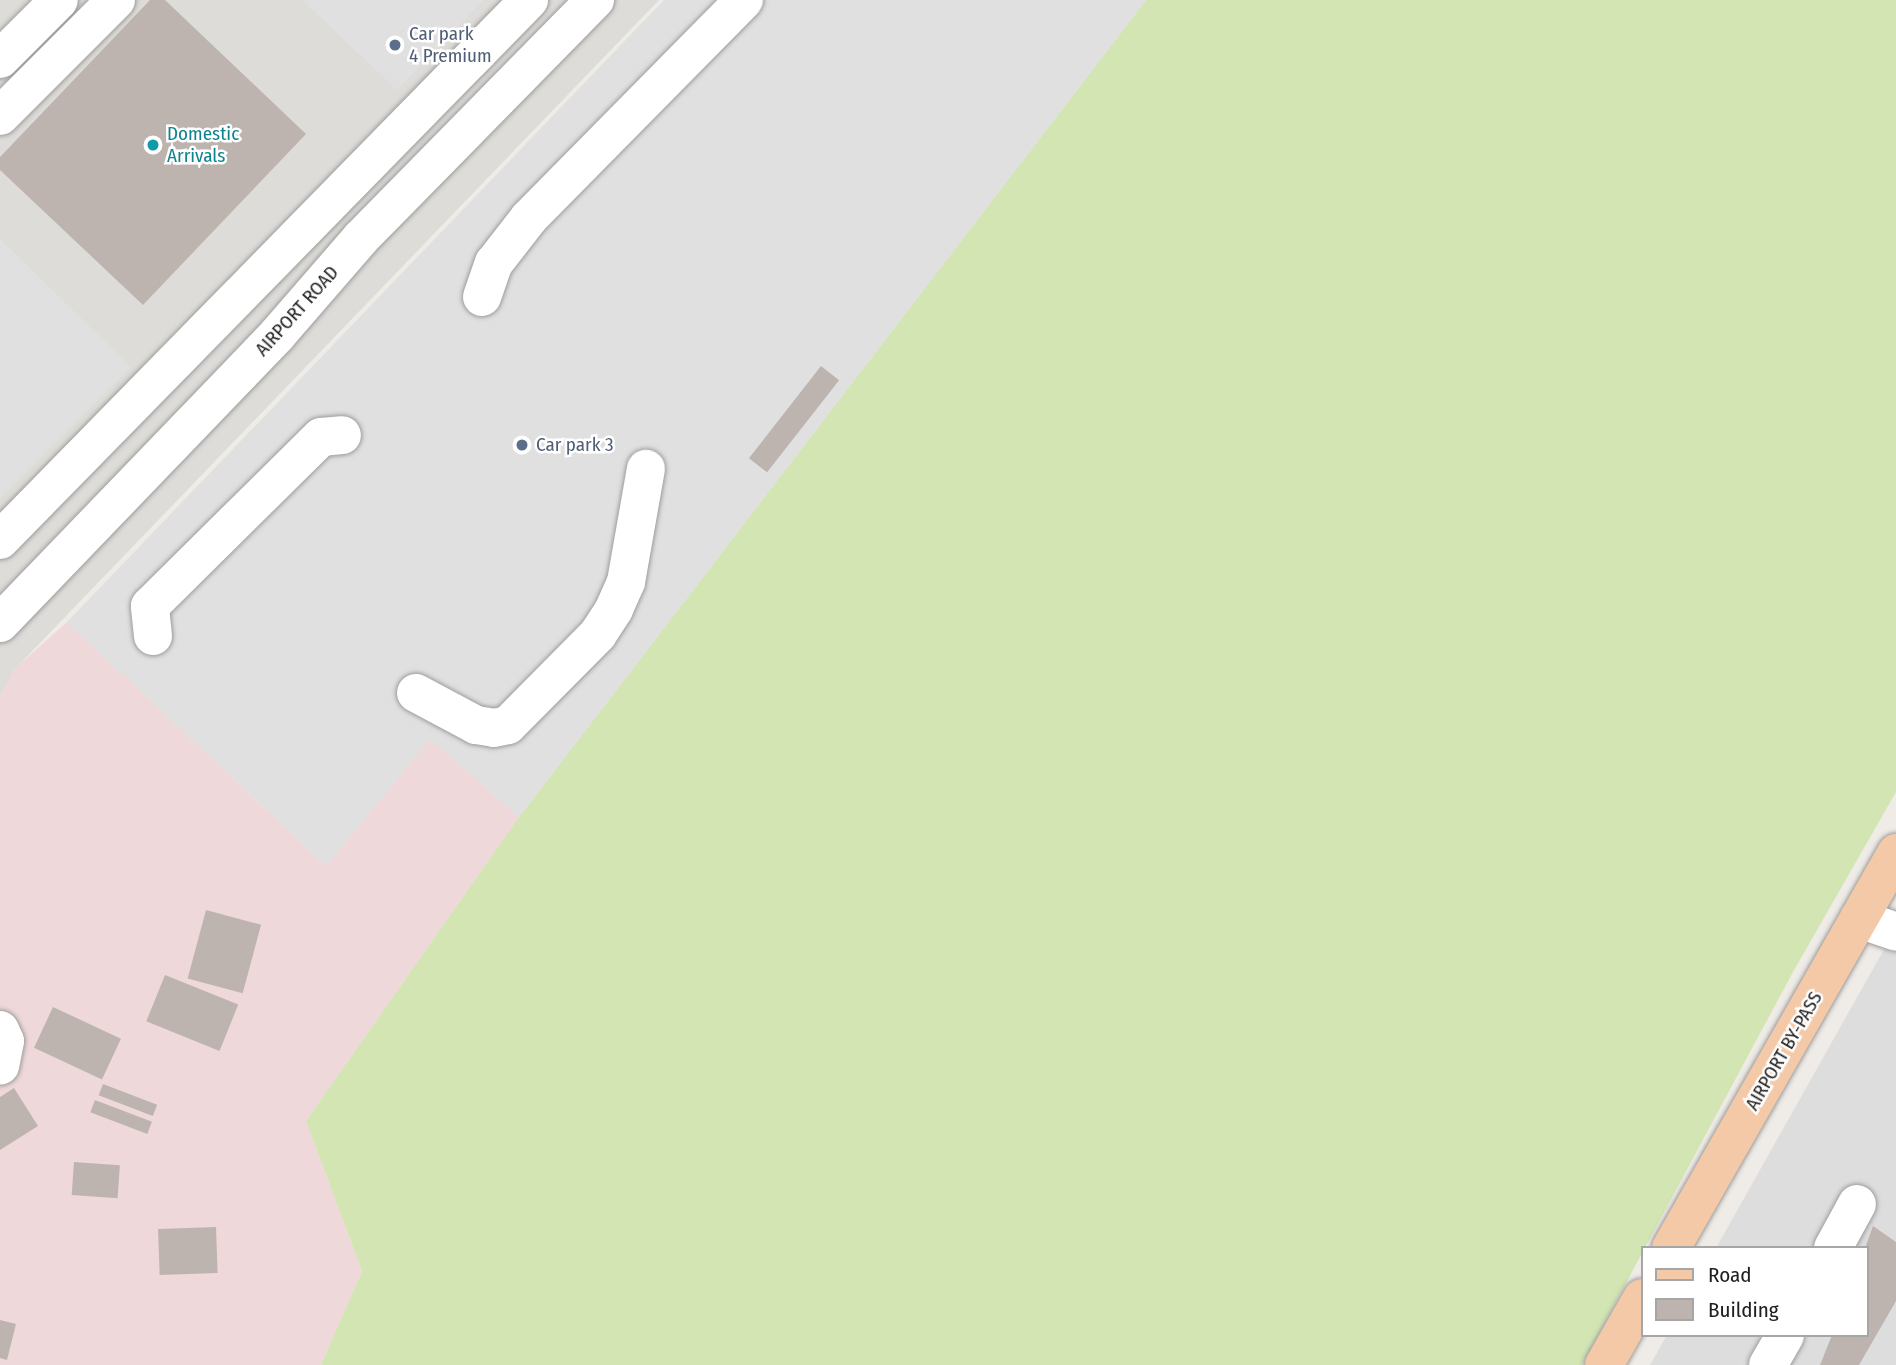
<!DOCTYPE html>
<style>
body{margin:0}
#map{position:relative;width:1896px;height:1365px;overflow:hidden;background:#efece7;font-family:"Fira Sans Condensed",sans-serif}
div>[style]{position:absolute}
.residential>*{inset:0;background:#dedddd}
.commercial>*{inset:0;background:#efd8da}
.airport>*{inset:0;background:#dedcd8}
.grass>*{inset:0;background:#d2e5b2}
.parking>*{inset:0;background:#e0e0e0}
.building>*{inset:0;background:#bdb4b0;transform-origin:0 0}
.roads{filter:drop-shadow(0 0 2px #9d9d9d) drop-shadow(0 0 2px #9d9d9d)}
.minor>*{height:38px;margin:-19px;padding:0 19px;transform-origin:19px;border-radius:19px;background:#fff}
.major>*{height:38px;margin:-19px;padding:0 19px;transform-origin:19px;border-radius:19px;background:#f4c9a8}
.dots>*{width:19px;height:19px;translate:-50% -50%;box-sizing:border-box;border:4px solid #fff;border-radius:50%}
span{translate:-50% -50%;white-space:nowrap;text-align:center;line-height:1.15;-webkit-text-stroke:5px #fff;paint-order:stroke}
.service-label{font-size:19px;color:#4e5e75}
.left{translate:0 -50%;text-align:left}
.culture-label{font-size:19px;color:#0d838f}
.street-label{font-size:19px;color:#202020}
.legend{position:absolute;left:1641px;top:1246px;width:228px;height:91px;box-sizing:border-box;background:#fff;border:2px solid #a6a6a6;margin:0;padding:9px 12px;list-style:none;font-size:21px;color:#202020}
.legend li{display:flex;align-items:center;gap:14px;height:35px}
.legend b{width:35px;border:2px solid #a6a6a6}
</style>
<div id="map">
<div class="residential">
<div style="clip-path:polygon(1896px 928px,1896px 1365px,1650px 1365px,1667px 1335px,1866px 1335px,1866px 1248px,1716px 1248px)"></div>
</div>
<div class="commercial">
<div style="clip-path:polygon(67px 622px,326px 866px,430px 739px,519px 817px,306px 1121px,362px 1271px,321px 1365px,0 1365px,0 697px,12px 671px)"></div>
</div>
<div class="airport">
<div style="clip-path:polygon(0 0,659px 0,13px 671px,0 697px)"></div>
</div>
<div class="grass">
<div style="clip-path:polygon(1146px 0,1896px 0,1896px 792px,1793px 972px,1582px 1365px,321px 1365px,362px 1271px,306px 1121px,519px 817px)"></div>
</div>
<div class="parking">
<div style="clip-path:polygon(302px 0,484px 0,397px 90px)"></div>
<div style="clip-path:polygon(664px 0,1146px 0,519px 817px,430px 739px,326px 866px,67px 622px)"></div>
<div style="clip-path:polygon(0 239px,131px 367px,0 498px)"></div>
</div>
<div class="building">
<div style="clip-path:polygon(150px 0,165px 0,306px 134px,143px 305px,0 170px,0 157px)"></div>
<div style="left:821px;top:366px;width:23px;height:117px;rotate:38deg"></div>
<div style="left:206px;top:910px;width:57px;height:71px;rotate:15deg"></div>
<div style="left:165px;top:975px;width:79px;height:50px;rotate:22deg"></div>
<div style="left:53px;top:1007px;width:75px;height:45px;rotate:25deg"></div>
<div style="left:103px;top:1084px;width:58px;height:12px;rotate:21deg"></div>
<div style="clip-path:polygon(14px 1088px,38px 1126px,0 1150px,0 1097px)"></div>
<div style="left:95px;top:1100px;width:61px;height:13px;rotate:21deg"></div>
<div style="left:74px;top:1162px;width:46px;height:33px;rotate:4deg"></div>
<div style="clip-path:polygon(1873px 1226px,1896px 1242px,1896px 1301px,1859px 1365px,1820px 1365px,1832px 1335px,1866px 1335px,1865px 1248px)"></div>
<div style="left:216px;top:1227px;width:46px;height:58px;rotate:88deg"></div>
<div style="clip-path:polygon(0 1320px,16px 1324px,7px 1360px,0 1358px)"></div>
</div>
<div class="roads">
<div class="minor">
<div style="left:0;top:59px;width:83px;rotate:-45deg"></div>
<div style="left:0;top:116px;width:164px;rotate:-45deg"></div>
<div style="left:482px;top:297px;width:36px;rotate:-71deg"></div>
<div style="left:494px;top:263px;width:57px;rotate:-52.1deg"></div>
<div style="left:529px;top:218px;width:306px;rotate:-45.4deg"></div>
<div style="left:0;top:540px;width:756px;rotate:-45.59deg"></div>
<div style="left:0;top:623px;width:400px;rotate:-46.1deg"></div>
<div style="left:277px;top:335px;width:128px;rotate:-49.1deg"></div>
<div style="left:361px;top:238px;width:334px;rotate:-45.5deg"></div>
<div style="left:153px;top:636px;width:30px;rotate:-96deg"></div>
<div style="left:150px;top:606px;width:240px;rotate:-44.7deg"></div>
<div style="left:321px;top:437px;width:21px;rotate:-5deg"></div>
<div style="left:416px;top:693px;width:68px;rotate:28.1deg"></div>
<div style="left:476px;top:725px;width:18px;rotate:9deg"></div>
<div style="left:494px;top:728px;width:14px;rotate:-12deg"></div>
<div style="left:508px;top:725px;width:128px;rotate:-45.3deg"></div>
<div style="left:598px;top:634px;width:30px;rotate:-57deg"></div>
<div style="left:614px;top:609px;width:30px;rotate:-66deg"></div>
<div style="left:626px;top:582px;width:115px;rotate:-80deg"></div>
<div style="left:1859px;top:919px;width:39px;rotate:19deg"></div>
<div style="left:0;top:1030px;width:12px;rotate:66deg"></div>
<div style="left:5px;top:1041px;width:25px;rotate:101deg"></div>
<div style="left:1833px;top:1248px;width:50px;rotate:-61.4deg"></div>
<div style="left:1768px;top:1365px;width:34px;rotate:-60deg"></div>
</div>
<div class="major">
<div style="left:1671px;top:1248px;width:455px;rotate:-60.3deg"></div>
<div style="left:1604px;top:1365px;width:77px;rotate:-60.4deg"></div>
</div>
</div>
<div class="dots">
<div style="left:395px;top:45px;background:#5c6f8a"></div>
<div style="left:153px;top:145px;background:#0f9aa8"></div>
<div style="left:522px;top:445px;background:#5c6f8a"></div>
</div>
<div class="service-label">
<span class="left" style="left:409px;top:45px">Car park<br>4 Premium</span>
<span class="left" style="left:536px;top:445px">Car park 3</span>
</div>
<div class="culture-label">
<span class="left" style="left:167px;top:145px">Domestic<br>Arrivals</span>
</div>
<div class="street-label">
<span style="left:297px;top:311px;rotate:-48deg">AIRPORT ROAD</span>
<span style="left:1784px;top:1051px;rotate:-60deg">AIRPORT BY-PASS</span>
</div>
<ul class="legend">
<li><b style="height:9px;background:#f4c9a8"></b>Road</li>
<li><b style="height:19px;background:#bdb4b0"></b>Building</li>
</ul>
</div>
